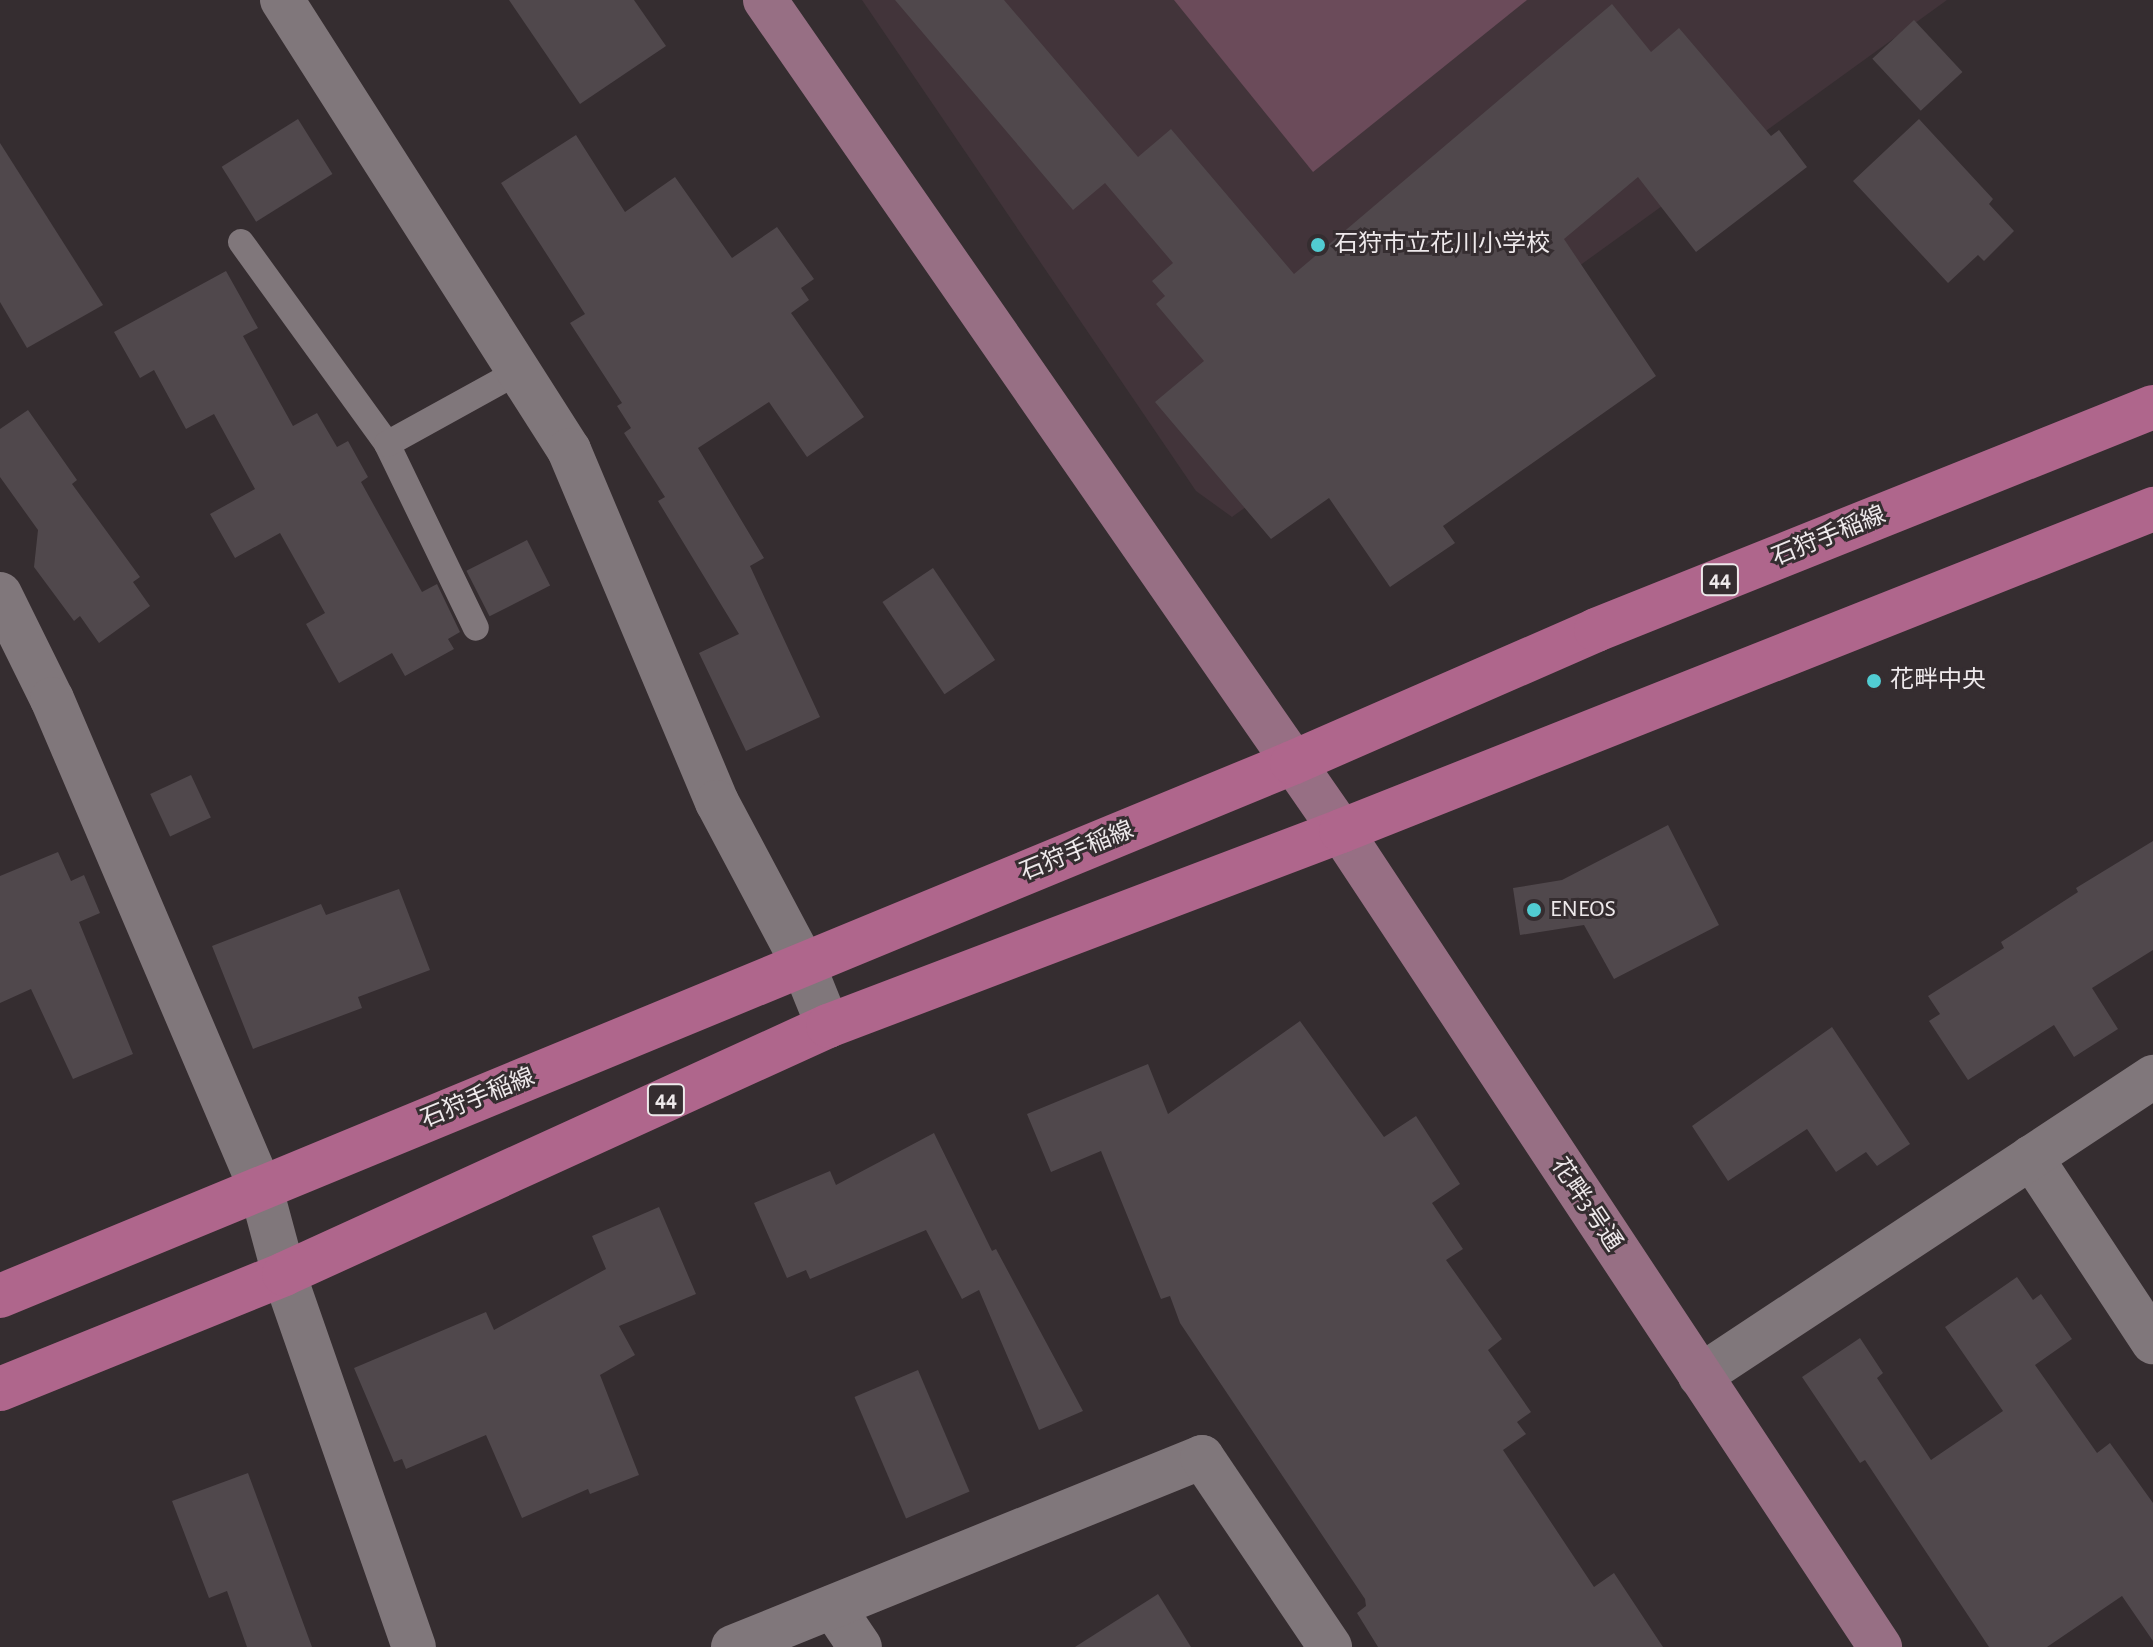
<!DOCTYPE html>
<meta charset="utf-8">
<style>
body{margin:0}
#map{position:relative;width:2153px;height:1647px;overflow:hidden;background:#352d30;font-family:"Alegreya Sans","Noto Sans JP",sans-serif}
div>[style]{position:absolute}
.built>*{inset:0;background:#42343a}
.green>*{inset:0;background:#6b4b5a}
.building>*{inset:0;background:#50484c;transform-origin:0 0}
.lane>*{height:26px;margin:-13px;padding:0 13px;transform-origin:13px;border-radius:13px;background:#80777b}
.street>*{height:44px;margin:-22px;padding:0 22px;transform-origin:22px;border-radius:22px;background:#80777b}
.secondary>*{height:44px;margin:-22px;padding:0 22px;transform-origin:22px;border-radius:22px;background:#976f84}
.primary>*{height:44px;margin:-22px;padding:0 22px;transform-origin:22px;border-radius:22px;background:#af668c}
.dots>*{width:22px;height:22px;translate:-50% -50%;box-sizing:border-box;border:4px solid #352d30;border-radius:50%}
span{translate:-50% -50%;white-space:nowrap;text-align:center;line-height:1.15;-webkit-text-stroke:6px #352d30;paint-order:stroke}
.shield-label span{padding:2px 6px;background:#352d30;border:2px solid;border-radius:6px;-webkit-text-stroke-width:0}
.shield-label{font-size:22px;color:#eee9eb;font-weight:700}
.poi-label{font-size:24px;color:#eee9eb}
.left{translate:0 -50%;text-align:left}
.street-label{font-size:24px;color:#eee9eb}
</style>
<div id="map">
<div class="built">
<div style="clip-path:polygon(862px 0,1947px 0,1232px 517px,1196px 491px)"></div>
</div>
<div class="green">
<div style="clip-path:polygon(1174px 0,1527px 0,1313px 172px)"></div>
</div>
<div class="building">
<div style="clip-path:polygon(509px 0,634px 0,666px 46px,580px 104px)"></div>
<div style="clip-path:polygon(895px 0,1004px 0,1138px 157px,1171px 129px,1294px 274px,1612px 4px,1651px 52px,1679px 28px,1771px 136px,1779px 130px,1807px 167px,1696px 252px,1638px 177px,1564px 239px,1656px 376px,1443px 526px,1455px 543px,1390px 587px,1329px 498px,1271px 539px,1155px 402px,1204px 361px,1156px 304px,1165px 296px,1152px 281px,1173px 263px,1105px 183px,1073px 210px)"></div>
<div style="left:1914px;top:20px;width:71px;height:57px;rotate:47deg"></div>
<div style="left:298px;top:119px;width:65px;height:90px;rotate:58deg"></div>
<div style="clip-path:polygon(1919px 119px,1993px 199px,1989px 204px,2014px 231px,1984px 261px,1978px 255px,1948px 283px,1853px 181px)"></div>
<div style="clip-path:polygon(576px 135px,625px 212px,675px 177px,732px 258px,777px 227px,814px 279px,801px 288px,809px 300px,791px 313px,864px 417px,807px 457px,769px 402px,698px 448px,764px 558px,750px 566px,820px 717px,746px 751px,699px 653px,739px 634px,658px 501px,665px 497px,624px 433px,631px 428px,617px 406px,622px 403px,570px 323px,585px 314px,501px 183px)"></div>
<div style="clip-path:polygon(0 143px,103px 305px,27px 348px,0 302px)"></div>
<div style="clip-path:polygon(226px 271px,258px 328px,243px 336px,293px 426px,317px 413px,337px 447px,348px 441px,368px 477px,361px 482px,422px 592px,437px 584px,460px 632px,448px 639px,454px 649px,405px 676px,392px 653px,339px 683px,306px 624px,325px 613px,280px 533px,235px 558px,210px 514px,255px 489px,214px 414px,186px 429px,154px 370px,140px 378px,114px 332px)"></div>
<div style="clip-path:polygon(28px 410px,77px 480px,72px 484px,140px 577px,133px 582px,150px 606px,99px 643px,80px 616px,74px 621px,34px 567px,38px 530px,0 477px,0 429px)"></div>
<div style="left:527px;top:540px;width:51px;height:68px;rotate:63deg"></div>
<div style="left:933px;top:568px;width:111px;height:61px;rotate:56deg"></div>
<div style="left:191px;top:775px;width:47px;height:45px;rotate:65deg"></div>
<div style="clip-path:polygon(1668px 825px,1719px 925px,1614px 979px,1584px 925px,1520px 935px,1513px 888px,1562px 880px)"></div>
<div style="clip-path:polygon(2153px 841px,2153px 950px,2092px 988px,2118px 1029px,2074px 1057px,2054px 1025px,1968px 1080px,1929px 1021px,1940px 1014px,1928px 996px,2004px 948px,2001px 942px,2078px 892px,2076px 888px)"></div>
<div style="clip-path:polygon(58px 852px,71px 881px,84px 875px,100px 913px,79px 922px,133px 1054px,73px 1079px,31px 989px,0 1003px,0 876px)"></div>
<div style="clip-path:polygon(399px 889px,430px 970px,358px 997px,362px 1008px,253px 1049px,212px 946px,321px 904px,326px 915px)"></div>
<div style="clip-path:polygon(1300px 1021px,1384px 1137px,1416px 1116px,1460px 1184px,1432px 1203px,1463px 1249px,1446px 1260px,1502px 1339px,1488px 1350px,1531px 1412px,1517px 1422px,1526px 1434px,1503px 1450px,1594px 1587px,1614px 1573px,1663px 1647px,1378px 1647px,1357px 1613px,1366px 1606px,1365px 1599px,1180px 1323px,1170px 1296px,1161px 1299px,1101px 1151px,1051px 1172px,1027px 1114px,1148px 1064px,1168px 1114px)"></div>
<div style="clip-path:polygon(1832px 1027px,1910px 1144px,1877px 1166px,1866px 1152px,1836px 1172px,1807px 1129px,1728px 1181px,1692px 1126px)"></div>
<div style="clip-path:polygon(934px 1133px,992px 1251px,996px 1249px,1083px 1411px,1039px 1430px,979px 1290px,962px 1299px,926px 1230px,810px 1279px,806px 1270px,787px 1278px,754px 1203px,830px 1171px,836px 1185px)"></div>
<div style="clip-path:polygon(659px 1207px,696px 1294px,619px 1326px,635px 1355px,600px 1375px,639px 1475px,590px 1494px,588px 1489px,522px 1518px,486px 1435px,406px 1469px,402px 1459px,394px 1462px,354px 1368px,486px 1312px,494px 1330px,606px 1269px,592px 1236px)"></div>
<div style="clip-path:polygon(2017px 1277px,2033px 1300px,2041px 1294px,2072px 1339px,2035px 1365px,2097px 1453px,2110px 1443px,2153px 1503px,2153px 1641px,2122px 1596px,2047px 1647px,1989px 1647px,1865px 1460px,1860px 1463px,1802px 1377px,1860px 1338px,1883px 1373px,1877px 1378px,1931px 1460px,2003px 1411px,1945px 1327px)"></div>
<div style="left:918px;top:1370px;width:132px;height:69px;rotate:67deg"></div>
<div style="clip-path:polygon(248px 1473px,312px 1647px,247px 1647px,227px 1591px,209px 1598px,172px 1501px)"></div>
<div style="clip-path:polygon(1158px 1594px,1191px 1647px,1075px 1647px)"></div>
</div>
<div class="lane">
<div style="left:241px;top:242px;width:249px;rotate:54.1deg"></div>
<div style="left:387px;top:444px;width:204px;rotate:64.2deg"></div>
<div style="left:387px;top:444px;width:151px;rotate:-28.9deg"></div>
</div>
<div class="street">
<div style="left:282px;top:0;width:534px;rotate:57.47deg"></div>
<div style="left:569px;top:450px;width:382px;rotate:67.2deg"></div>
<div style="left:717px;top:802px;width:183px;rotate:62deg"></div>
<div style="left:803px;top:964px;width:67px;rotate:68deg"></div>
<div style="left:0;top:594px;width:117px;rotate:63.7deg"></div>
<div style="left:52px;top:699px;width:533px;rotate:66.9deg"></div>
<div style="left:261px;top:1189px;width:88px;rotate:74.9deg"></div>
<div style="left:284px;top:1274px;width:395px;rotate:70.8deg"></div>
<div style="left:2031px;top:1157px;width:222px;rotate:56.6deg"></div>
<div style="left:1700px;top:1376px;width:543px;rotate:-33.43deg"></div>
<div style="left:833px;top:1607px;width:48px;rotate:56deg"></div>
<div style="left:733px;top:1647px;width:506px;rotate:-22.05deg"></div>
<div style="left:1202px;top:1457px;width:229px;rotate:56deg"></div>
</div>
<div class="secondary">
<div style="left:765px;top:0;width:1011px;rotate:55.27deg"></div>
<div style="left:1341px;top:831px;width:978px;rotate:56.55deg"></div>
</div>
<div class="primary">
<div style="left:0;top:1296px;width:1398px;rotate:-22.42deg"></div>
<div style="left:1292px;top:763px;width:332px;rotate:-23.6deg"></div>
<div style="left:1596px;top:630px;width:600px;rotate:-21.82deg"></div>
<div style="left:0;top:1389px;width:306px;rotate:-22deg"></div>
<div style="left:284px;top:1274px;width:598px;rotate:-24.51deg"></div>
<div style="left:828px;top:1026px;width:549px;rotate:-20.81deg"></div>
<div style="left:1341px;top:831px;width:874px;rotate:-21.63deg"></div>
</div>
<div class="dots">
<div style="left:1318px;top:245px;background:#51ccd2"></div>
<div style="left:1874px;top:681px;background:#51ccd2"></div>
<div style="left:1534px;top:910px;background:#51ccd2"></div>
</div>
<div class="shield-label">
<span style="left:1720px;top:580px">44</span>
<span style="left:666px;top:1100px">44</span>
</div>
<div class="poi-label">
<span class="left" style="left:1334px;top:245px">石狩市立花川小学校</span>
<span class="left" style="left:1890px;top:681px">花畔中央</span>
<span class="left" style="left:1550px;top:910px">ENEOS</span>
</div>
<div class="street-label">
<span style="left:1829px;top:537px;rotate:-22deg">石狩手稲線</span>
<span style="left:1077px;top:852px;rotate:-22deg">石狩手稲線</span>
<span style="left:478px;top:1099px;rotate:-22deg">石狩手稲線</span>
<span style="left:1586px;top:1205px;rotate:56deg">花畔3号通</span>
</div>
</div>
